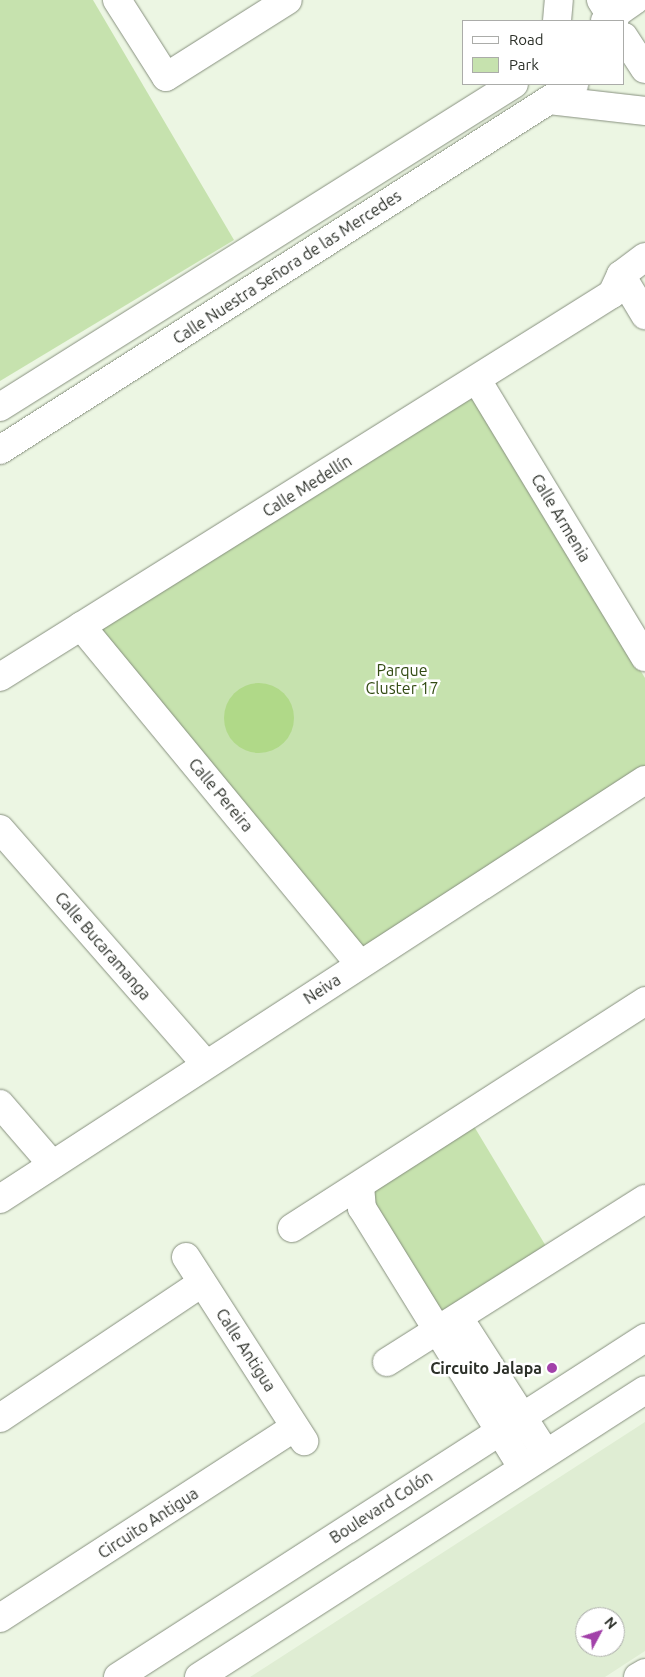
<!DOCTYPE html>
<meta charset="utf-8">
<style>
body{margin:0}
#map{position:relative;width:645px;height:1677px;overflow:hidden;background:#ecf6e3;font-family:Ubuntu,sans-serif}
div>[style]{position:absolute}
.built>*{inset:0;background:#dfedd3}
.green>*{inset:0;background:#c6e2ae;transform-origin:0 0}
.water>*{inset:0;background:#b0d988}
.round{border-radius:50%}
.roads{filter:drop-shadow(0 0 1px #87907f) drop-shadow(0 0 1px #87907f)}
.minor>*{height:28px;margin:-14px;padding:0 14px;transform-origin:14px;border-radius:14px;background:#fff}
.tertiary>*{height:28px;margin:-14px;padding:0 14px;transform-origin:14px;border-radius:14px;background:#fff}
.secondary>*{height:28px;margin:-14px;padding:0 14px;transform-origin:14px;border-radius:14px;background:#fff}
.dots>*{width:14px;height:14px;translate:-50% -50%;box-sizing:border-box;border:2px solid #fff;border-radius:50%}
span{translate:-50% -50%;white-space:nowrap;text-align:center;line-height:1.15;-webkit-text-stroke:5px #fff;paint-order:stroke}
.street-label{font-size:16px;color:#2c3029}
.park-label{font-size:16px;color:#334c14}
.poi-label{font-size:16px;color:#2c3029;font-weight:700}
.right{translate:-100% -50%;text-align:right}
.legend{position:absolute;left:462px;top:20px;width:162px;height:65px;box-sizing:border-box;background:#fff;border:1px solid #abaca9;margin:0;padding:6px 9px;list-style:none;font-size:15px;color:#2c3029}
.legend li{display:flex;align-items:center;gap:10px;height:25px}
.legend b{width:25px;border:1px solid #abaca9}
.north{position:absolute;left:575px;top:1607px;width:50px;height:50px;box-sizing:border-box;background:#fff;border:1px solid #abaca9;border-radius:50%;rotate:50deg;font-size:14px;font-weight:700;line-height:20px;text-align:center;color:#2c3029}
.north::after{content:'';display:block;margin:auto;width:18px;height:22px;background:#a241a9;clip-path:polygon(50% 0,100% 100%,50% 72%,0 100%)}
</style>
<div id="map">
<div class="built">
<div style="clip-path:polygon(evenodd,645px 1422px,645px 1651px,605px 1677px,250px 1677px,645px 1422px,585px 1617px,615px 1617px,615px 1647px,585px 1647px,585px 1617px)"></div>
</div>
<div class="green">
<div style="clip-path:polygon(0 0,93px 0,234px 240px,0 381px)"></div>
<div style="clip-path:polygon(472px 393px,645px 678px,645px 770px,365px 961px,83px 626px)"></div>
<div style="left:472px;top:1123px;width:146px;height:126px;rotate:59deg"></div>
</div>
<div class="water">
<div class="round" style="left:224px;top:683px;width:70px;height:70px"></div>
</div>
<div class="roads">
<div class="minor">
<div style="left:117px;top:0;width:91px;rotate:57.5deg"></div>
<div style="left:166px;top:77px;width:144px;rotate:-32.3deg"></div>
<div style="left:621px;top:275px;width:47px;rotate:59deg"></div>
<div style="left:477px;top:380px;width:324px;rotate:58.8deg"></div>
<div style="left:81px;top:626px;width:438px;rotate:50.5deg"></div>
<div style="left:0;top:677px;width:722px;rotate:-32.04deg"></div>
<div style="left:612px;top:294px;width:21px;rotate:-65deg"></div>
<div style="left:621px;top:275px;width:30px;rotate:-37deg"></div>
<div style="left:0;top:829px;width:311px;rotate:48.8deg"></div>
<div style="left:0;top:1104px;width:78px;rotate:49.2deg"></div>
<div style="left:360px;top:1186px;width:22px;rotate:85deg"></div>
<div style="left:362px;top:1208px;width:304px;rotate:58.3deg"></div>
<div style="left:0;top:1199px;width:769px;rotate:-33.01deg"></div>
<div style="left:292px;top:1228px;width:420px;rotate:-32.7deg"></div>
<div style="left:186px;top:1257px;width:219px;rotate:57.3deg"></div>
<div style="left:459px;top:1318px;width:159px;rotate:57.3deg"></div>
<div style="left:387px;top:1362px;width:305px;rotate:-32.3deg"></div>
<div style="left:0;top:1418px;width:243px;rotate:-33.8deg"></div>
<div style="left:0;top:1618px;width:351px;rotate:-32.9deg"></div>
<div style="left:638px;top:1677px;width:8px;rotate:-30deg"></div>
</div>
<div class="tertiary">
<div style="left:557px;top:21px;width:21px;rotate:-85deg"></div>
<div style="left:605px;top:21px;width:37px;rotate:-35deg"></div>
<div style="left:549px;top:100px;width:97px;rotate:6.5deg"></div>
<div style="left:0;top:407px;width:607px;rotate:-32.15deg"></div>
<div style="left:0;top:450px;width:681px;rotate:-32.52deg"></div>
</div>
<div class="secondary">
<div style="left:601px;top:0;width:25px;rotate:58deg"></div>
<div style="left:624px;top:37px;width:38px;rotate:57deg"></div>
<div style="left:118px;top:1677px;width:627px;rotate:-32.75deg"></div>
<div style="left:199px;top:1677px;width:530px;rotate:-32.76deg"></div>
</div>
</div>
<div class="dots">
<div style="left:552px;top:1368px;background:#a241a9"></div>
</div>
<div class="street-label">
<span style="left:287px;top:267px;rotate:-33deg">Calle Nuestra Señora de las Mercedes</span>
<span style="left:307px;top:486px;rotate:-32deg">Calle Medellín</span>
<span style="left:561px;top:518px;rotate:59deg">Calle Armenia</span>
<span style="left:221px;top:795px;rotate:50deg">Calle Pereira</span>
<span style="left:103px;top:946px;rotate:49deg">Calle Bucaramanga</span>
<span style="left:322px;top:989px;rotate:-33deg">Neiva</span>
<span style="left:246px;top:1350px;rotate:57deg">Calle Antigua</span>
<span style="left:381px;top:1507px;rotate:-33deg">Boulevard Colón</span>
<span style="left:148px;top:1523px;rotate:-33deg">Circuito Antigua</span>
</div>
<div class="park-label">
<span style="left:402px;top:679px">Parque<br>Cluster 17</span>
</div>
<div class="poi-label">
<span class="right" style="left:542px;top:1368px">Circuito Jalapa</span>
</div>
<ul class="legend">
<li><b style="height:6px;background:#fff"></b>Road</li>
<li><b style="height:14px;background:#c6e2ae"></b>Park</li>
</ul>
<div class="north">N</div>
</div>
